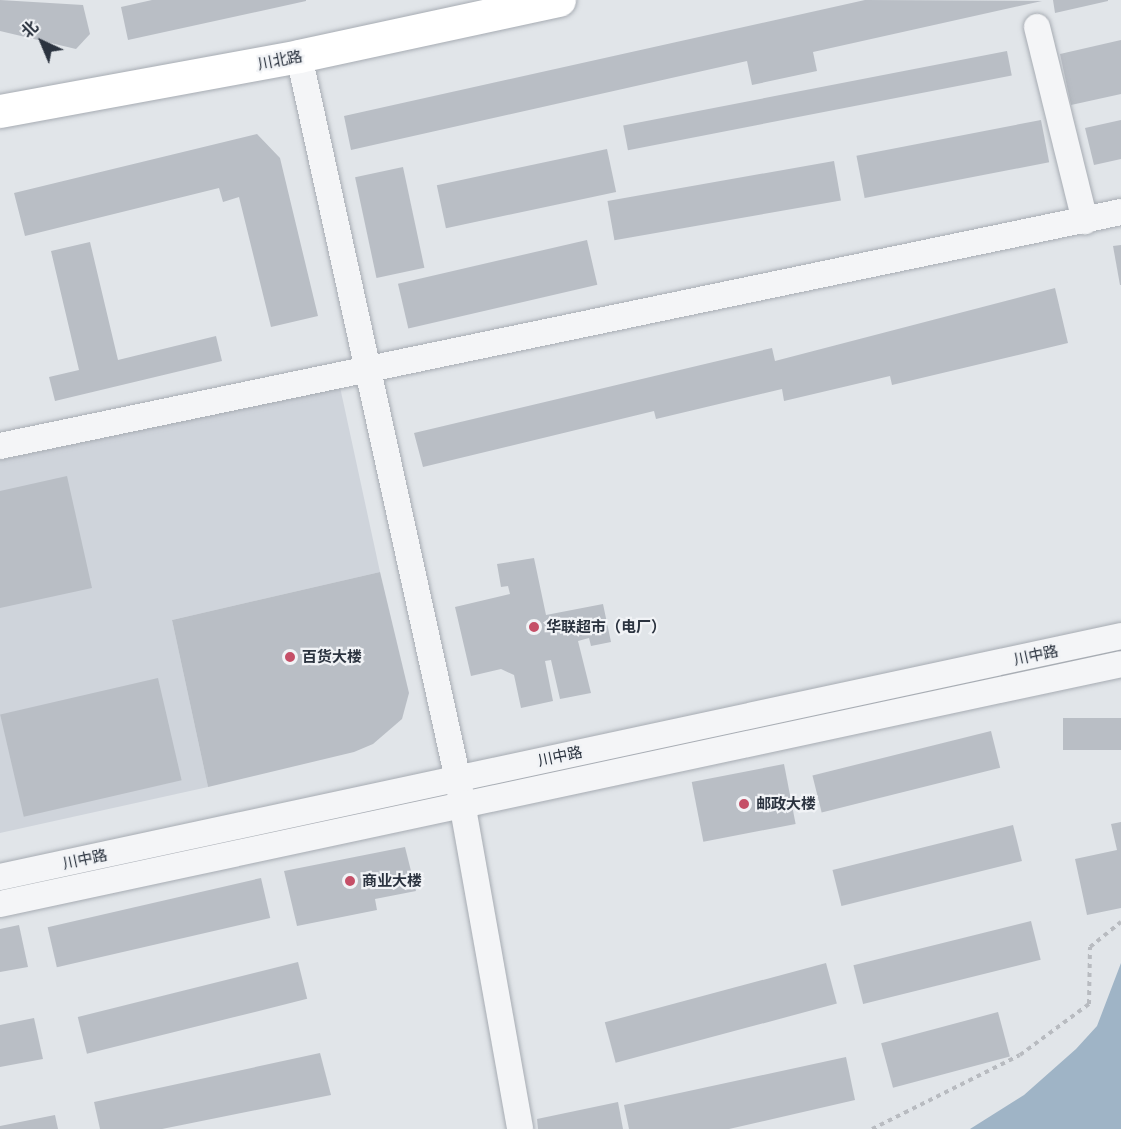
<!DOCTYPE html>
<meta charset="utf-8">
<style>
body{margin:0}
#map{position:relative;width:1121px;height:1129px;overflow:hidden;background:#e1e5e9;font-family:Lato,"Noto Sans SC",sans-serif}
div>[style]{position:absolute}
.built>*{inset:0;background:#cfd4db}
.water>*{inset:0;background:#9fb4c6}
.building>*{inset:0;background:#b9bec5;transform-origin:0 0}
.path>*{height:4px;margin-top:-2px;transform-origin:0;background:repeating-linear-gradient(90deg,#b8bbc0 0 4.5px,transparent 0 9px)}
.roads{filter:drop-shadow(0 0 2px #a7acb3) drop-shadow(0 0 2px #a7acb3)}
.minor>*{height:26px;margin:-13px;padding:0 13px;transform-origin:13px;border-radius:13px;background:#f4f5f7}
.major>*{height:33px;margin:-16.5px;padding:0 16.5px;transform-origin:16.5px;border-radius:16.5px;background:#fff}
.dots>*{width:16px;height:16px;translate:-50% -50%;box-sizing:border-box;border:3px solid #f1f3f6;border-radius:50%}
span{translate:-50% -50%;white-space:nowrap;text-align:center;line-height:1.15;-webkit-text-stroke:4.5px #f1f3f6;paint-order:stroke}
.street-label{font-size:15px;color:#2b333f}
.poi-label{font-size:15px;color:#2b333f;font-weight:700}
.left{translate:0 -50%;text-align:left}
.north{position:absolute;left:12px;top:12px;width:60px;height:60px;-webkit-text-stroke:4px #f1f3f6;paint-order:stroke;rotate:316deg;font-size:16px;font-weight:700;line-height:24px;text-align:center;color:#2b333f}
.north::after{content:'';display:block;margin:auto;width:21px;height:27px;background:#2b333f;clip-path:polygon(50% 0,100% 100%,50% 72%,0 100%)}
</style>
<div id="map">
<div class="built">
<div style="clip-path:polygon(340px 387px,380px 572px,172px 620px,208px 787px,0 833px,0 460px)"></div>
</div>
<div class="water">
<div style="clip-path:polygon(1121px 963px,1121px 1129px,970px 1129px,1024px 1095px,1076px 1049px,1097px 1026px)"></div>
</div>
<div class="building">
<div style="clip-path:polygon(0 0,83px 5px,90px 34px,76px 49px,0 31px)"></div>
<div style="clip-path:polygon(152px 0,306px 0,306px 1px,128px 40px,121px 7px)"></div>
<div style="clip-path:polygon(865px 0,1042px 1px,813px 52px,817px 71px,752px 85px,747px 61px,351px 150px,344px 116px)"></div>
<div style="clip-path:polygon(1053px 0,1108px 0,1108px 1px,1055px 13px)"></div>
<div style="clip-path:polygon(1121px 40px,1121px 94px,1071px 105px,1060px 54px)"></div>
<div style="left:1007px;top:51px;width:25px;height:391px;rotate:79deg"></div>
<div style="left:1041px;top:120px;width:43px;height:188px;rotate:79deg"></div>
<div style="clip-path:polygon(1121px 120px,1121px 159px,1094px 165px,1085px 128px)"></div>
<div style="clip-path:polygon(257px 134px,280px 158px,318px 316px,271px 327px,239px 197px,223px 202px,219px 188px,25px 236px,14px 193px)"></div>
<div style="left:607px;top:149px;width:44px;height:174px;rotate:78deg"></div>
<div style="left:834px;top:161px;width:40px;height:230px;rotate:80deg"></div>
<div style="left:403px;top:167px;width:103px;height:49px;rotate:78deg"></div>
<div style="left:587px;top:240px;width:46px;height:194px;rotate:77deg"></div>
<div style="clip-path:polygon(90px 242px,118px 360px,216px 336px,222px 361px,55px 401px,49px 377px,79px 370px,51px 251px)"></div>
<div style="clip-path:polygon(1121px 245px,1121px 285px,1120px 285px,1113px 246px)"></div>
<div style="clip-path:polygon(1055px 288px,1068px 343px,892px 385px,890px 376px,784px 401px,782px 389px,656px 419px,654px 411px,423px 467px,414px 433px,772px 348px,775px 361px)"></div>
<div style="clip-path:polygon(67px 476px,92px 588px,0 608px,0 491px)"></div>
<div style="clip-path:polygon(534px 558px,546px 615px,603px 604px,611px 642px,591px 646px,589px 638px,578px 641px,591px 693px,560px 699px,551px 660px,545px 661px,553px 701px,521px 708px,514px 675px,501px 669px,471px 676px,455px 607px,510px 594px,508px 586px,501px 587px,497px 564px)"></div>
<div style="clip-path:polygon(380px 572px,409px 693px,402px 719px,373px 744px,354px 752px,208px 787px,172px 620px)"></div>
<div style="left:158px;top:678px;width:105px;height:162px;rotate:77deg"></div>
<div style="left:1121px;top:718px;width:32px;height:58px;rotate:90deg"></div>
<div style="left:991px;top:731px;width:38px;height:184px;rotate:76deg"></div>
<div style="left:784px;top:764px;width:61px;height:94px;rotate:79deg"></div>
<div style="clip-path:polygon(1121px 822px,1121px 908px,1087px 915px,1075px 859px,1117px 850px,1111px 824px)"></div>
<div style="left:1013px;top:825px;width:37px;height:186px;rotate:76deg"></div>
<div style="clip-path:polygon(405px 847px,416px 891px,375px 899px,377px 910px,297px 926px,284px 871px)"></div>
<div style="left:261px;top:878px;width:41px;height:219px;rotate:77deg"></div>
<div style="left:1031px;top:921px;width:40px;height:183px;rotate:76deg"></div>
<div style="clip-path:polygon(19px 925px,28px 967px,0 972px,0 929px)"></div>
<div style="left:298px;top:962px;width:38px;height:227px;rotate:76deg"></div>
<div style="left:826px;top:963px;width:42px;height:229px;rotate:75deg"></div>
<div style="left:998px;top:1012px;width:46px;height:121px;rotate:75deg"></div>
<div style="clip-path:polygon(34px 1018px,43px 1059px,0 1067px,0 1025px)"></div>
<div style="clip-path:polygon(320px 1053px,331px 1095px,162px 1129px,100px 1129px,94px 1102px)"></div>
<div style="clip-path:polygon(846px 1057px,855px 1100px,729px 1129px,629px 1129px,624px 1105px)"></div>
<div style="clip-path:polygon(618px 1102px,623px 1129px,538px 1129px,537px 1119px)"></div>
<div style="clip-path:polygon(55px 1115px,58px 1129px,0 1129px,0 1126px)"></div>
</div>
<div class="path">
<div style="left:872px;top:1129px;width:165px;rotate:-26.6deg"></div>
<div style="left:1020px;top:1055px;width:86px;rotate:-36.5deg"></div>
<div style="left:1089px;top:1004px;width:57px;rotate:-89deg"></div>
<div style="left:1090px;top:947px;width:40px;rotate:-39deg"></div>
</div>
<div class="roads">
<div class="minor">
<div style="left:1037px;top:27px;width:200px;rotate:76.1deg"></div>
<div style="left:299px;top:56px;width:741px;rotate:77.61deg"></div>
<div style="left:458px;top:780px;width:354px;rotate:79.9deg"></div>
<div style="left:0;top:446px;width:1145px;rotate:-11.79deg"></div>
<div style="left:0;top:877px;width:1147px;rotate:-12.13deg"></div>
<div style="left:0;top:904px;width:1146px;rotate:-12.08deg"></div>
</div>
<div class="major">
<div style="left:0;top:111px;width:304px;rotate:-10.4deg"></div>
<div style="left:299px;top:56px;width:266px;rotate:-12.2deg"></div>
</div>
</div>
<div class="dots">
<div style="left:534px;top:627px;background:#c54f67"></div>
<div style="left:290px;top:657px;background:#c54f67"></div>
<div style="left:744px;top:804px;background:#c54f67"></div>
<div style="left:350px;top:881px;background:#c54f67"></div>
</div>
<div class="street-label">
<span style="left:280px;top:60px;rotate:-11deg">川北路</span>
<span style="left:1036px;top:655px;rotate:-12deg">川中路</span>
<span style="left:560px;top:756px;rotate:-12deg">川中路</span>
<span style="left:85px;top:859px;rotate:-12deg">川中路</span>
</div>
<div class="poi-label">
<span class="left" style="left:546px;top:627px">华联超市（电厂）</span>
<span class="left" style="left:302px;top:657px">百货大楼</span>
<span class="left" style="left:756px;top:804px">邮政大楼</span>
<span class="left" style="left:362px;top:881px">商业大楼</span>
</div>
<div class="north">北</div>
</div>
